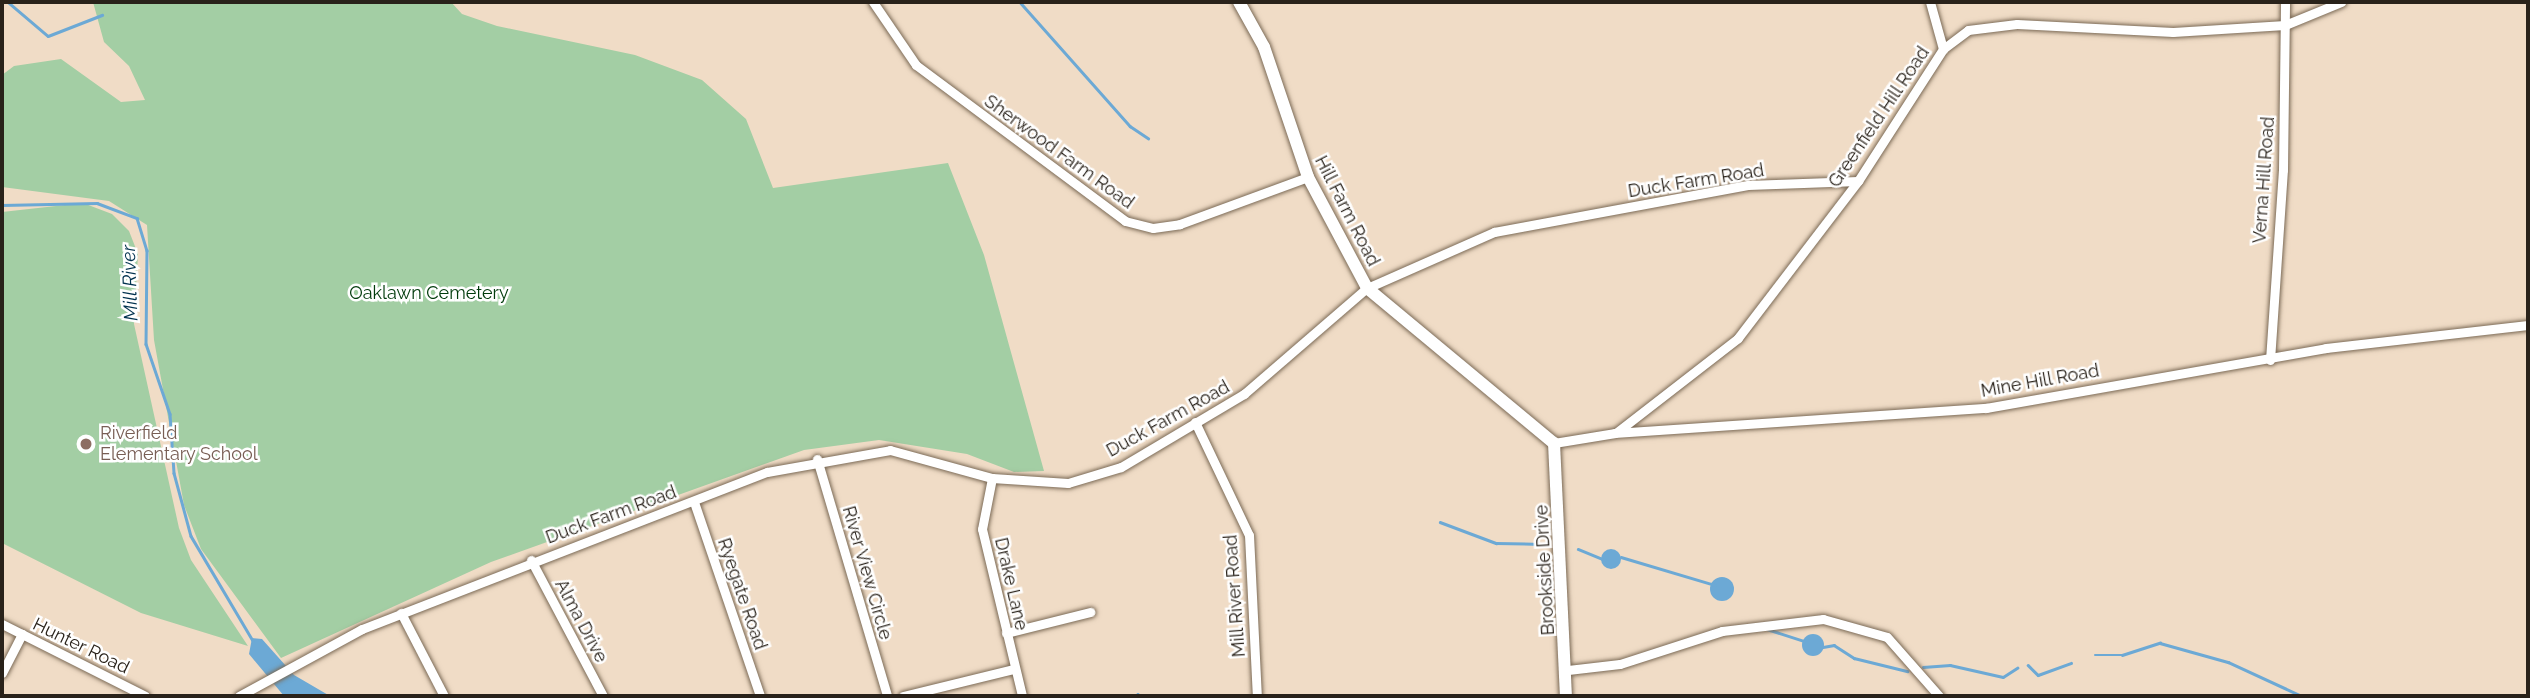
<!DOCTYPE html>
<style>
body{margin:0}
#map{position:relative;width:2530px;height:698px;overflow:hidden;background:#f0dcc6;font-family:Raleway,sans-serif}
div>[style]{position:absolute}
.green>*{inset:0;background:#a3cea4}
.water>*{inset:0;background:#6ca9d5}
.round{border-radius:50%}
.stream>*{height:2.5px;margin:-1.25px;padding:0 1.25px;transform-origin:1.25px;border-radius:1.25px;background:#6ca9d5}
.roads{filter:drop-shadow(0 0 2px #7b6a56) drop-shadow(0 0 2px #7b6a56)}
.street>*{height:9px;margin:-4.5px;padding:0 4.5px;transform-origin:4.5px;border-radius:4.5px;background:#fff}
.secondary>*{height:12px;margin:-6px;padding:0 6px;transform-origin:6px;border-radius:6px;background:#fff}
.dots>*{width:19px;height:19px;translate:-50% -50%;box-sizing:border-box;border:4px solid #fff;border-radius:50%}
span{translate:-50% -50%;white-space:nowrap;text-align:center;line-height:1.15;-webkit-text-stroke:5px #fff;paint-order:stroke}
.street-label{font-size:18px;color:#29221a}
.park-label{font-size:18px;color:#003b0b}
.education-label{font-size:18px;color:#785e54}
.left{translate:0 -50%;text-align:left}
.water-label{font-size:19px;color:#00314e;font-style:italic}
.frame{position:absolute;inset:0;border:4px solid #29221a;pointer-events:none}
</style>
<div id="map">
<div class="green">
<div style="clip-path:polygon(93px 2px,451px 2px,462px 14px,497px 26px,635px 55px,702px 80px,746px 119px,773px 188px,948px 163px,984px 255px,1044px 471px,1014px 472px,967px 454px,879px 440px,804px 450px,491px 562px,281px 658px,201px 549px,184px 505px,154px 340px,147px 225px,109px 201px,2px 187px,2px 75px,14px 66px,61px 59px,121px 102px,145px 100px,129px 66px,104px 42px)"></div>
<div style="clip-path:polygon(83px 203px,112px 214px,129px 231px,138px 254px,134px 324px,179px 528px,191px 560px,248px 646px,141px 613px,2px 543px,2px 212px)"></div>
</div>
<div class="water">
<div class="round" style="left:1601px;top:549px;width:20px;height:20px"></div>
<div class="round" style="left:1710px;top:577px;width:24px;height:24px"></div>
<div class="round" style="left:1802px;top:634px;width:22px;height:22px"></div>
<div style="clip-path:polygon(252px 638px,262px 639px,294px 675px,330px 696px,284px 696px,249px 654px)"></div>
</div>
<div class="stream">
<div style="left:8px;top:2px;width:52px;rotate:40.4deg"></div>
<div style="left:48px;top:36px;width:58px;rotate:-21.3deg"></div>
<div style="left:1020px;top:2px;width:166px;rotate:48.4deg"></div>
<div style="left:1130px;top:126px;width:22px;rotate:34deg"></div>
<div style="left:2px;top:205px;width:95px;rotate:-1.2deg"></div>
<div style="left:97px;top:203px;width:43px;rotate:20.6deg"></div>
<div style="left:137px;top:218px;width:34px;rotate:73deg"></div>
<div style="left:147px;top:250px;width:94px;rotate:90.6deg"></div>
<div style="left:146px;top:344px;width:74px;rotate:71.1deg"></div>
<div style="left:170px;top:414px;width:59px;rotate:86.1deg"></div>
<div style="left:174px;top:473px;width:65px;rotate:74.9deg"></div>
<div style="left:191px;top:536px;width:122px;rotate:59.4deg"></div>
<div style="left:1440px;top:522px;width:60px;rotate:20.6deg"></div>
<div style="left:1496px;top:543px;width:46px;rotate:1.2deg"></div>
<div style="left:1578px;top:549px;width:29px;rotate:22deg"></div>
<div style="left:1621px;top:557px;width:98px;rotate:16.6deg"></div>
<div style="left:1767px;top:629px;width:39px;rotate:18deg"></div>
<div style="left:1823px;top:647px;width:11px;rotate:-10deg"></div>
<div style="left:1834px;top:645px;width:24px;rotate:33deg"></div>
<div style="left:1854px;top:658px;width:55px;rotate:13.8deg"></div>
<div style="left:2095px;top:655px;width:27px"></div>
<div style="left:2122px;top:655px;width:40px;rotate:-18deg"></div>
<div style="left:2160px;top:643px;width:71px;rotate:15.6deg"></div>
<div style="left:2228px;top:662px;width:81px;rotate:24.7deg"></div>
<div style="left:2028px;top:665px;width:14px;rotate:45deg"></div>
<div style="left:2038px;top:675px;width:35px;rotate:-20deg"></div>
<div style="left:1923px;top:667px;width:27px;rotate:-4deg"></div>
<div style="left:1950px;top:665px;width:54px;rotate:12.8deg"></div>
<div style="left:2003px;top:677px;width:17px;rotate:-33deg"></div>
<div style="left:1138px;top:694px;width:2px;rotate:90deg"></div>
</div>
<div class="roads">
<div class="street">
<div style="left:873px;top:2px;width:76px;rotate:55.7deg"></div>
<div style="left:916px;top:65px;width:261px;rotate:36.7deg"></div>
<div style="left:1125px;top:221px;width:29px;rotate:14deg"></div>
<div style="left:1153px;top:228px;width:27px;rotate:-8deg"></div>
<div style="left:1180px;top:224px;width:136px;rotate:-20.2deg"></div>
<div style="left:1930px;top:2px;width:49px;rotate:74.5deg"></div>
<div style="left:2270px;top:360px;width:190px;rotate:-86.1deg"></div>
<div style="left:2283px;top:170px;width:168px;rotate:-89.3deg"></div>
<div style="left:1195px;top:422px;width:125px;rotate:64.5deg"></div>
<div style="left:1249px;top:535px;width:161px;rotate:87.2deg"></div>
<div style="left:1617px;top:432px;width:153px;rotate:-37.8deg"></div>
<div style="left:1738px;top:338px;width:198px;rotate:-52.6deg"></div>
<div style="left:1858px;top:181px;width:157px;rotate:-57.2deg"></div>
<div style="left:1943px;top:49px;width:31px;rotate:-37deg"></div>
<div style="left:1968px;top:30px;width:49px;rotate:-7deg"></div>
<div style="left:2017px;top:24px;width:156px;rotate:2.9deg"></div>
<div style="left:2173px;top:32px;width:112px;rotate:-3.6deg"></div>
<div style="left:2285px;top:25px;width:61px;rotate:-22.3deg"></div>
<div style="left:1554px;top:443px;width:62px;rotate:-9.3deg"></div>
<div style="left:1615px;top:433px;width:372px;rotate:-3.9deg"></div>
<div style="left:1986px;top:408px;width:345px;rotate:-10deg"></div>
<div style="left:2326px;top:348px;width:203px;rotate:-6.5deg"></div>
<div style="left:817px;top:459px;width:247px;rotate:73.5deg"></div>
<div style="left:992px;top:478px;width:52px;rotate:101.1deg"></div>
<div style="left:982px;top:529px;width:172px;rotate:76.5deg"></div>
<div style="left:694px;top:502px;width:205px;rotate:71.2deg"></div>
<div style="left:531px;top:560px;width:154px;rotate:62.1deg"></div>
<div style="left:401px;top:613px;width:93px;rotate:62.6deg"></div>
<div style="left:2px;top:624px;width:160px;rotate:26.7deg"></div>
<div style="left:1006px;top:633px;width:87px;rotate:-14deg"></div>
<div style="left:1568px;top:670px;width:52px;rotate:-6.6deg"></div>
<div style="left:1620px;top:664px;width:107px;rotate:-17.9deg"></div>
<div style="left:1722px;top:631px;width:102px;rotate:-6.8deg"></div>
<div style="left:1823px;top:619px;width:66px;rotate:15.7deg"></div>
<div style="left:1887px;top:637px;width:79px;rotate:48.6deg"></div>
<div style="left:2px;top:673px;width:44px;rotate:-62.9deg"></div>
<div style="left:239px;top:696px;width:140px;rotate:-28.6deg"></div>
<div style="left:362px;top:629px;width:434px;rotate:-21.2deg"></div>
<div style="left:767px;top:472px;width:125px;rotate:-10.1deg"></div>
<div style="left:890px;top:450px;width:106px;rotate:15.4deg"></div>
<div style="left:992px;top:478px;width:76px;rotate:3.8deg"></div>
<div style="left:1068px;top:483px;width:55px;rotate:-16.8deg"></div>
<div style="left:1121px;top:467px;width:143px;rotate:-30.7deg"></div>
<div style="left:1244px;top:394px;width:162px;rotate:-40.8deg"></div>
<div style="left:1367px;top:288px;width:139px;rotate:-23.8deg"></div>
<div style="left:1494px;top:232px;width:258px;rotate:-10.5deg"></div>
<div style="left:1748px;top:185px;width:110px;rotate:-2.1deg"></div>
<div style="left:903px;top:696px;width:114px;rotate:-13.7deg"></div>
</div>
<div class="secondary">
<div style="left:1239px;top:2px;width:51px;rotate:60.9deg"></div>
<div style="left:1264px;top:47px;width:137px;rotate:71.3deg"></div>
<div style="left:1308px;top:177px;width:126px;rotate:62deg"></div>
<div style="left:1367px;top:288px;width:243px;rotate:39.7deg"></div>
<div style="left:1554px;top:443px;width:253px;rotate:87.3deg"></div>
</div>
</div>
<div class="dots">
<div style="left:86px;top:444px;background:#8d6e63"></div>
</div>
<div class="street-label">
<span style="left:1879px;top:117px;rotate:-56deg">Greenfield Hill Road</span>
<span style="left:1059px;top:152px;rotate:36deg">Sherwood Farm Road</span>
<span style="left:2264px;top:180px;rotate:-86deg">Verna Hill Road</span>
<span style="left:1696px;top:181px;rotate:-9deg">Duck Farm Road</span>
<span style="left:1347px;top:211px;rotate:63deg">Hill Farm Road</span>
<span style="left:2040px;top:381px;rotate:-10deg">Mine Hill Road</span>
<span style="left:1168px;top:419px;rotate:-29deg">Duck Farm Road</span>
<span style="left:611px;top:515px;rotate:-20deg">Duck Farm Road</span>
<span style="left:1545px;top:570px;rotate:-93deg">Brookside Drive</span>
<span style="left:867px;top:573px;rotate:74deg">River View Circle</span>
<span style="left:1011px;top:584px;rotate:77deg">Drake Lane</span>
<span style="left:742px;top:594px;rotate:71deg">Ryegate Road</span>
<span style="left:1235px;top:596px;rotate:-94deg">Mill River Road</span>
<span style="left:581px;top:621px;rotate:62deg">Alma Drive</span>
<span style="left:81px;top:646px;rotate:26deg">Hunter Road</span>
</div>
<div class="park-label">
<span style="left:429px;top:293px">Oaklawn Cemetery</span>
</div>
<div class="education-label">
<span class="left" style="left:100px;top:444px">Riverfield<br>Elementary School</span>
</div>
<div class="water-label">
<span style="left:130px;top:283px;rotate:-92deg">Mill River</span>
</div>
<div class="frame"></div>
</div>
